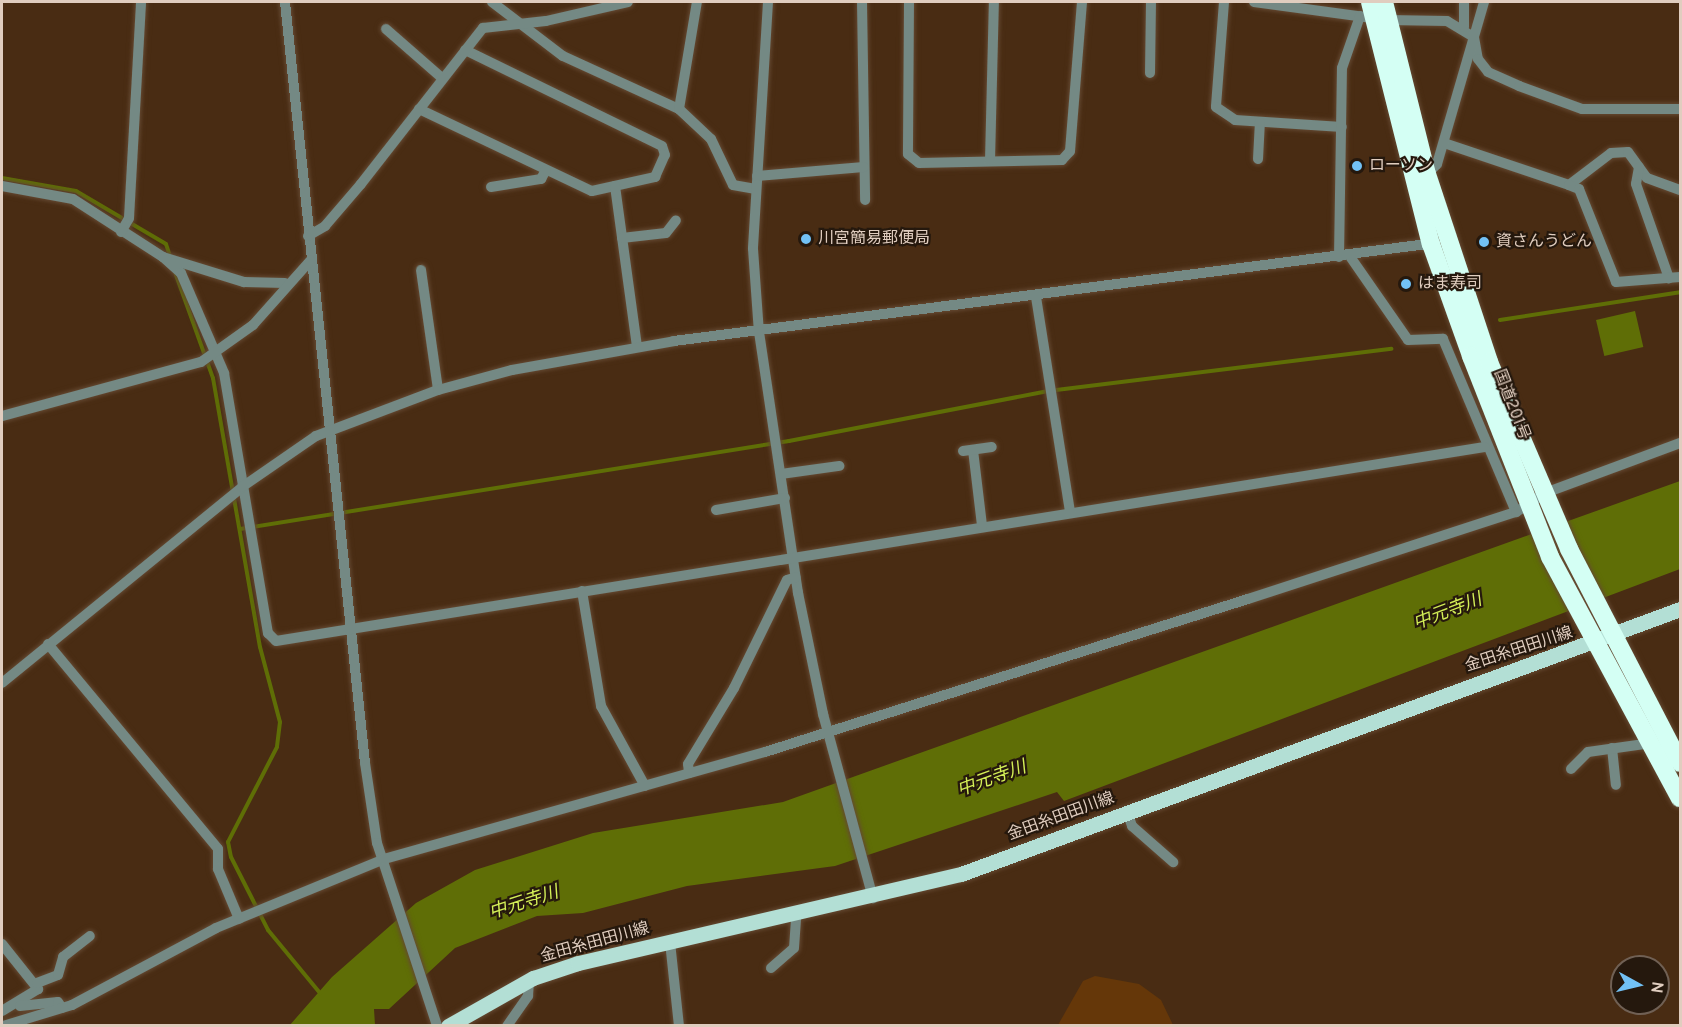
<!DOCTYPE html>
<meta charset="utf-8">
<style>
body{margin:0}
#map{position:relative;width:1682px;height:1027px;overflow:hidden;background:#492c13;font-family:Overpass,"Noto Sans JP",sans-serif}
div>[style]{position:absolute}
.green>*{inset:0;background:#653709}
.water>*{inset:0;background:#5f6e06;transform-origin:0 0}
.stream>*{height:4px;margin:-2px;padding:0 2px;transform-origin:2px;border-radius:2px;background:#5f6e06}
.roads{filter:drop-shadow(0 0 2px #644932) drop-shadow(0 0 2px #644932)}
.minor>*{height:10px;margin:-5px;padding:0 5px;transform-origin:5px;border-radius:5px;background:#748984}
.major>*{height:15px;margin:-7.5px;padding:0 7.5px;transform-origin:7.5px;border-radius:7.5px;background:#b3dfd5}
.highway>*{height:18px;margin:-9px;padding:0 9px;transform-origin:9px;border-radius:9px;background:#d4fff4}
.dots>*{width:16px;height:16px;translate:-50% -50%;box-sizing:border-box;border:3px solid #25180d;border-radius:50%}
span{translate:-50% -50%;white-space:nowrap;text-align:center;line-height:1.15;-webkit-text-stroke:4.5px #25180d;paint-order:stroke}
.poi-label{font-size:16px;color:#e0cdbf}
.left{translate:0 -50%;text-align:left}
.street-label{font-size:16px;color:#e0cdbf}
.water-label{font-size:18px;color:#d4ef57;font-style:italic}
.frame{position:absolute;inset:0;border:3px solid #e0cdbf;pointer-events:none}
.north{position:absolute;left:1610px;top:955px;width:60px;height:60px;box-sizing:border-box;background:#25180d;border:2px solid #706054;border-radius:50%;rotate:98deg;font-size:16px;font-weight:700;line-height:24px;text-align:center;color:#e0cdbf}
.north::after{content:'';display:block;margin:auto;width:21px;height:27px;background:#72c1f5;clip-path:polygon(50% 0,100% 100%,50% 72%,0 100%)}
</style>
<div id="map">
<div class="green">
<div style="clip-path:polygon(1095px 976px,1139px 984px,1161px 1000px,1173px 1025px,1058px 1025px,1083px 981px)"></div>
</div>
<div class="water">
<div style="left:1635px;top:311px;width:37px;height:40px;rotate:77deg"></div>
<div style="clip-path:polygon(1680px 481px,1680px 569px,1064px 801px,1057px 792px,835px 866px,687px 886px,583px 913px,537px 916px,455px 948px,389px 1009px,374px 1009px,375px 1025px,289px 1026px,332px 977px,416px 903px,475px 870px,593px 833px,783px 802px)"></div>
</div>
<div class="stream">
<div style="left:2px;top:178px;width:75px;rotate:10deg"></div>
<div style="left:76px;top:191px;width:104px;rotate:30.5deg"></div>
<div style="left:166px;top:244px;width:13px;rotate:72deg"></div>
<div style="left:175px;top:272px;width:113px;rotate:70.3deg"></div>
<div style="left:213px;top:378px;width:273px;rotate:80.1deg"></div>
<div style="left:260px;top:647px;width:78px;rotate:75.1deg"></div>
<div style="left:280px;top:722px;width:25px;rotate:97deg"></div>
<div style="left:277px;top:747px;width:107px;rotate:117.3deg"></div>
<div style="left:228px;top:842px;width:15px;rotate:79deg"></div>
<div style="left:231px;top:857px;width:82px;rotate:63.1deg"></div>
<div style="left:268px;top:930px;width:82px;rotate:50.5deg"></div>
<div style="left:1500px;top:320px;width:182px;rotate:-8.8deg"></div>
<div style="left:240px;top:529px;width:556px;rotate:-9.11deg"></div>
<div style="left:789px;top:441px;width:264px;rotate:-10.9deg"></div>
<div style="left:1048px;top:391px;width:346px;rotate:-7deg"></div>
</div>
<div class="roads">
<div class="minor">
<div style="left:285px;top:2px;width:765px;rotate:84deg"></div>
<div style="left:365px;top:763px;width:81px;rotate:81.5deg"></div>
<div style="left:377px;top:843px;width:193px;rotate:71.8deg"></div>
<div style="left:492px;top:2px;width:89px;rotate:37.3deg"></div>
<div style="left:563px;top:56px;width:128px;rotate:24.6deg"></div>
<div style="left:679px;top:109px;width:44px;rotate:43.2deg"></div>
<div style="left:711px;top:139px;width:51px;rotate:64.4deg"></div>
<div style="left:733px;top:185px;width:23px;rotate:10deg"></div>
<div style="left:768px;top:2px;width:247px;rotate:93.5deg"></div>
<div style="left:753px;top:249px;width:83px;rotate:85.9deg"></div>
<div style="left:759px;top:332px;width:264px;rotate:81.5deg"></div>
<div style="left:798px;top:593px;width:124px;rotate:78.3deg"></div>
<div style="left:823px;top:714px;width:191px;rotate:74.8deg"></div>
<div style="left:862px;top:2px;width:198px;rotate:89.1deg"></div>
<div style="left:909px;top:2px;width:152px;rotate:90.4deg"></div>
<div style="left:908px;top:154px;width:14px;rotate:39deg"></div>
<div style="left:919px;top:163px;width:143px;rotate:-1.2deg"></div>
<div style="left:1062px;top:160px;width:12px;rotate:-48deg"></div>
<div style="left:1070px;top:151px;width:149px;rotate:-85.4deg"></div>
<div style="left:1224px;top:2px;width:105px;rotate:94.4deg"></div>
<div style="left:1216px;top:107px;width:23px;rotate:34deg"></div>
<div style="left:1235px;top:120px;width:107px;rotate:3.7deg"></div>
<div style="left:1254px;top:2px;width:134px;rotate:7.7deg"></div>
<div style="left:1387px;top:20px;width:60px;rotate:1deg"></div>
<div style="left:1447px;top:21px;width:31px;rotate:31deg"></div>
<div style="left:1474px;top:37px;width:22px;rotate:80deg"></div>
<div style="left:1478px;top:59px;width:16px;rotate:52deg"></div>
<div style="left:1488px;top:72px;width:34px;rotate:24deg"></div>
<div style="left:1519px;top:86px;width:67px;rotate:20.1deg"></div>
<div style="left:1582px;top:109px;width:98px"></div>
<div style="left:1464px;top:27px;width:25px;rotate:-90deg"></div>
<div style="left:386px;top:29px;width:74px;rotate:41.2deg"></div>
<div style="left:1150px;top:73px;width:71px;rotate:-89.2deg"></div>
<div style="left:419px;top:109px;width:191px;rotate:25.4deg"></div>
<div style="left:592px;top:191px;width:65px;rotate:-12.5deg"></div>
<div style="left:655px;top:177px;width:24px;rotate:-66deg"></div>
<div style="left:665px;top:155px;width:9px;rotate:-108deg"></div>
<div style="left:662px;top:146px;width:219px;rotate:-154deg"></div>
<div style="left:679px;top:109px;width:109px;rotate:-80.5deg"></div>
<div style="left:1444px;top:143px;width:132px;rotate:18.6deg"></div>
<div style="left:1569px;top:185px;width:53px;rotate:-37.3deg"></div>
<div style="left:1611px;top:153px;width:17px;rotate:-3deg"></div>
<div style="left:1628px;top:152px;width:32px;rotate:54deg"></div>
<div style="left:1647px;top:178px;width:35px;rotate:20deg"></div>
<div style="left:1258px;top:159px;width:37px;rotate:-87deg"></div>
<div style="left:990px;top:161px;width:159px;rotate:-88.6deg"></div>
<div style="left:1639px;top:167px;width:17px;rotate:100deg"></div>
<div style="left:1636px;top:184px;width:100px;rotate:70.7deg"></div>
<div style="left:1427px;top:174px;width:14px;rotate:-45deg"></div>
<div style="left:1437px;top:164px;width:169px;rotate:-73.8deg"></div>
<div style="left:757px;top:176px;width:107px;rotate:-4.8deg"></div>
<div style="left:1569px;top:185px;width:11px;rotate:22deg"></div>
<div style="left:1579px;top:189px;width:100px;rotate:68.3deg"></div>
<div style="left:1616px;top:282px;width:64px;rotate:-4.5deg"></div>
<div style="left:2px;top:186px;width:72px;rotate:10.4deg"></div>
<div style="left:73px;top:199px;width:107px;rotate:32.8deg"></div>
<div style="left:163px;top:257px;width:85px;rotate:17.2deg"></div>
<div style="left:244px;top:282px;width:41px;rotate:1.4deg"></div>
<div style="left:615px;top:186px;width:162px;rotate:82.2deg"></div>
<div style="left:491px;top:187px;width:51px;rotate:-9.1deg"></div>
<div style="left:541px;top:179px;width:10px;rotate:-61deg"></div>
<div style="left:121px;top:232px;width:16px;rotate:-60deg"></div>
<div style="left:129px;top:218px;width:216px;rotate:-86.8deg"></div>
<div style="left:308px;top:236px;width:20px;rotate:-30deg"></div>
<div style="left:325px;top:226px;width:55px;rotate:-49.4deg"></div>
<div style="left:361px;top:184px;width:198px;rotate:-52deg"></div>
<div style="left:483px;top:28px;width:63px;rotate:-6.3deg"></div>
<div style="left:546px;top:21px;width:84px;rotate:-13deg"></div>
<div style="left:622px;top:238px;width:44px;rotate:-6.5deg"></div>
<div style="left:666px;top:233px;width:16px;rotate:-52deg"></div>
<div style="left:1349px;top:255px;width:103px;rotate:55.2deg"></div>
<div style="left:1408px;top:340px;width:35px;rotate:-2deg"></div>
<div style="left:1443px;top:339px;width:188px;rotate:67.1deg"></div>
<div style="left:163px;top:257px;width:24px;rotate:42deg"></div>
<div style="left:181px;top:273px;width:109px;rotate:66.7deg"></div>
<div style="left:224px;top:373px;width:264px;rotate:80.4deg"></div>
<div style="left:268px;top:633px;width:11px;rotate:45deg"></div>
<div style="left:276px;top:641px;width:1224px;rotate:-9.12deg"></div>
<div style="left:1339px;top:257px;width:189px;rotate:-89.1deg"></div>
<div style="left:1342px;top:68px;width:55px;rotate:-70.9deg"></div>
<div style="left:421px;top:270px;width:121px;rotate:81.9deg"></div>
<div style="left:1036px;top:297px;width:218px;rotate:81deg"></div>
<div style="left:2px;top:416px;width:206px;rotate:-15.2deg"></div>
<div style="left:201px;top:362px;width:64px;rotate:-35.4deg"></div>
<div style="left:253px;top:325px;width:86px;rotate:-48.3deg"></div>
<div style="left:973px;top:450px;width:77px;rotate:83.2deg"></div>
<div style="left:963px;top:451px;width:29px;rotate:-8deg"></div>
<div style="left:781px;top:474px;width:59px;rotate:-7.9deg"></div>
<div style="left:716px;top:510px;width:70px;rotate:-9.9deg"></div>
<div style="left:582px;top:591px;width:117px;rotate:80.6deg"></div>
<div style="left:601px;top:706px;width:91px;rotate:61.2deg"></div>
<div style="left:48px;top:644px;width:266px;rotate:50.3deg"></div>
<div style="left:218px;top:849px;width:20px;rotate:90deg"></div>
<div style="left:218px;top:869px;width:54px;rotate:67.2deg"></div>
<div style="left:2px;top:683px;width:310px;rotate:-39.2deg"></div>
<div style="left:242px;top:487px;width:90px;rotate:-34.6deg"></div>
<div style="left:316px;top:436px;width:130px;rotate:-20.7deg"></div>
<div style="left:438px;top:390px;width:77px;rotate:-15.1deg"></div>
<div style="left:512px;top:370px;width:165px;rotate:-10.1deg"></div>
<div style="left:674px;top:341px;width:767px;rotate:-7.34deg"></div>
<div style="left:1612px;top:748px;width:37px;rotate:84deg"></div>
<div style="left:1571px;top:769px;width:24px;rotate:-45deg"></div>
<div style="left:1588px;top:752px;width:64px;rotate:-8.1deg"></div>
<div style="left:689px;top:773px;width:9px;rotate:-96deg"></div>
<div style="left:688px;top:764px;width:89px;rotate:-58.8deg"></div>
<div style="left:734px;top:688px;width:120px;rotate:-63.9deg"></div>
<div style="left:787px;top:580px;width:9px;rotate:-18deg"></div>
<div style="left:1127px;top:812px;width:15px;rotate:70deg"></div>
<div style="left:1132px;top:826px;width:55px;rotate:41.3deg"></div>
<div style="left:670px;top:942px;width:84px;rotate:83.9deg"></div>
<div style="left:2px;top:944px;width:58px;rotate:51.3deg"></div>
<div style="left:38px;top:989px;width:42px;rotate:148.6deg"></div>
<div style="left:771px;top:968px;width:30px;rotate:-41deg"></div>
<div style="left:794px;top:948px;width:32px;rotate:-86deg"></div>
<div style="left:37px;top:983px;width:22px;rotate:-21deg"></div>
<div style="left:58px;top:975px;width:19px;rotate:-74deg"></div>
<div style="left:63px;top:957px;width:34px;rotate:-38deg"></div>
<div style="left:20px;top:1006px;width:38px;rotate:-6deg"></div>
<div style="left:58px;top:1002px;width:7px;rotate:56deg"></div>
<div style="left:3px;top:1026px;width:72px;rotate:-16.9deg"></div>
<div style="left:72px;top:1005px;width:163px;rotate:-28.1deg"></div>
<div style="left:216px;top:928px;width:182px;rotate:-22.3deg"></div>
<div style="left:384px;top:859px;width:396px;rotate:-15.7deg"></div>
<div style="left:765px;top:752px;width:507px;rotate:-17.58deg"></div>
<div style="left:1248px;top:599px;width:282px;rotate:-18deg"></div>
<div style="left:1516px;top:512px;width:35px;rotate:-33deg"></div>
<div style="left:1545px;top:493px;width:144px;rotate:-20.3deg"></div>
<div style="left:507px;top:1026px;width:37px;rotate:-55deg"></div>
<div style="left:528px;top:996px;width:15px;rotate:-86deg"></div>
</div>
<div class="major">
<div style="left:448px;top:1026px;width:98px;rotate:-29.5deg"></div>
<div style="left:533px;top:978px;width:47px;rotate:-18.4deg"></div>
<div style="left:578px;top:963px;width:393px;rotate:-13.1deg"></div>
<div style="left:961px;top:874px;width:766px;rotate:-20.23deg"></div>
</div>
<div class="highway">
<div style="left:1370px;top:2px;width:250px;rotate:75.9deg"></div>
<div style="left:1431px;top:244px;width:119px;rotate:70.3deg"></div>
<div style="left:1471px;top:356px;width:216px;rotate:68.5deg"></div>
<div style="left:1550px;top:557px;width:274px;rotate:61.7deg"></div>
<div style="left:1384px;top:2px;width:177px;rotate:76deg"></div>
<div style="left:1427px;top:174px;width:198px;rotate:71.7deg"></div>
<div style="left:1489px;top:362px;width:203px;rotate:66.8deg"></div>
<div style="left:1569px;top:549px;width:241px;rotate:62.6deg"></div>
</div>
</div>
<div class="dots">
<div style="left:1357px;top:166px;background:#72c1f5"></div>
<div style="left:806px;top:239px;background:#72c1f5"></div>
<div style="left:1484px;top:242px;background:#72c1f5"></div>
<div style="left:1406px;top:284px;background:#72c1f5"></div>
</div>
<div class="poi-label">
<span class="left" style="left:1369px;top:166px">ローソン</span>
<span class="left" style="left:818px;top:239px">川宮簡易郵便局</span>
<span class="left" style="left:1496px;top:242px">資さんうどん</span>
<span class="left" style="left:1418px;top:284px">はま寿司</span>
</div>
<div class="street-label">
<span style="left:1511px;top:405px;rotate:69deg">国道201号</span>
<span style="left:1519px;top:650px;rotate:-18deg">金田糸田田川線</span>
<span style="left:1061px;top:817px;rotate:-20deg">金田糸田田川線</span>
<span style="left:595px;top:943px;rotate:-15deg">金田糸田田川線</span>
</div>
<div class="water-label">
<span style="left:1448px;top:613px;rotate:-21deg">中元寺川</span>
<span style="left:992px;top:780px;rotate:-20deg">中元寺川</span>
<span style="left:524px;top:904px;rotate:-18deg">中元寺川</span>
</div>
<div class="frame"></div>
<div class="north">N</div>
</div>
